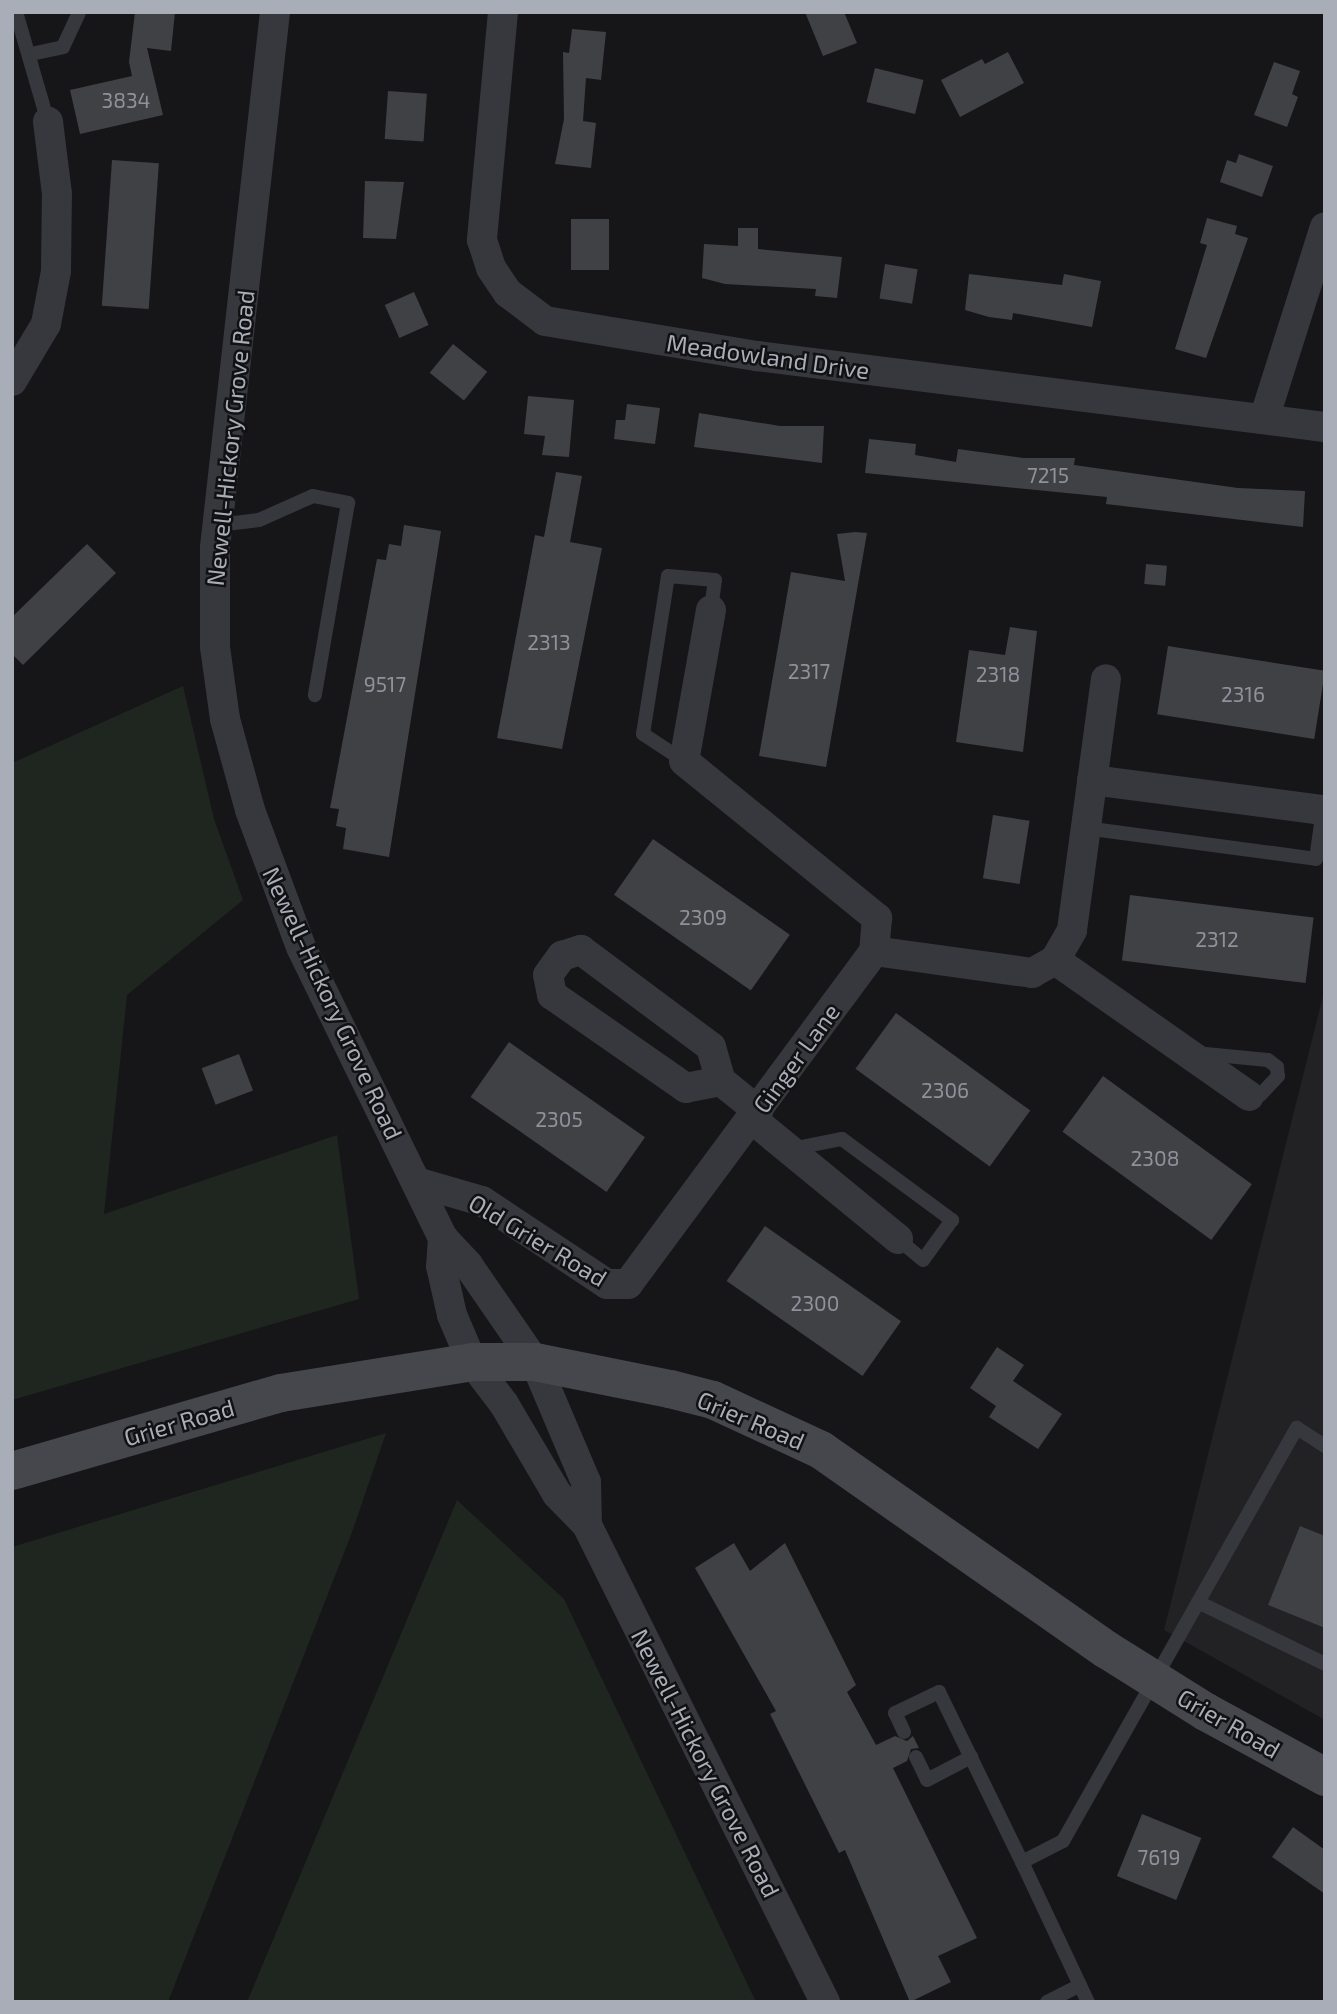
<!DOCTYPE html>
<style>
body{margin:0}
#map{position:relative;width:1337px;height:2014px;overflow:hidden;background:#161618;font-family:"Exo 2",sans-serif}
div>[style]{position:absolute}
.built>*{inset:0;background:#222225}
.green>*{inset:0;background:#1e261f}
.building>*{inset:0;background:#404145;transform-origin:0 0}
.lane>*{height:14px;margin:-7px;padding:0 7px;transform-origin:7px;border-radius:7px;background:#37383d}
.street>*{height:30px;margin:-15px;padding:0 15px;transform-origin:15px;border-radius:15px;background:#37383d}
.secondary>*{height:38px;margin:-19px;padding:0 19px;transform-origin:19px;border-radius:19px;background:#45474d}
span{translate:-50% -50%;white-space:nowrap;text-align:center;line-height:1.15;-webkit-text-stroke:5px #111113;paint-order:stroke}
.number-label{font-size:21px;color:#8e929b}
.number-label span{-webkit-text-stroke-width:0}
.street-label{font-size:24px;color:#a8adb8}
.frame{position:absolute;inset:0;border:14px solid #a8adb8;pointer-events:none}
</style>
<div id="map">
<div class="built">
<div style="clip-path:polygon(1325px 988px,1325px 1720px,1164px 1630px)"></div>
</div>
<div class="green">
<div style="clip-path:polygon(183px 686px,214px 819px,243px 900px,127px 995px,104px 1214px,337px 1135px,359px 1299px,12px 1400px,12px 763px)"></div>
<div style="clip-path:polygon(386px 1433px,351px 1535px,168px 2002px,12px 2002px,12px 1547px)"></div>
<div style="clip-path:polygon(457px 1500px,564px 1599px,756px 2002px,247px 2002px)"></div>
</div>
<div class="building">
<div style="clip-path:polygon(135px 12px,175px 12px,171px 51px,147px 48px,163px 115px,80px 134px,70px 90px,132px 76px,129px 62px)"></div>
<div style="clip-path:polygon(805px 12px,844px 12px,857px 43px,823px 56px)"></div>
<div style="clip-path:polygon(572px 29px,606px 32px,601px 80px,586px 78px,583px 121px,596px 123px,591px 168px,555px 164px,564px 119px,563px 52px,569px 53px)"></div>
<div style="clip-path:polygon(1008px 52px,1024px 83px,960px 117px,941px 80px,982px 59px,985px 64px)"></div>
<div style="clip-path:polygon(1274px 62px,1300px 71px,1292px 94px,1298px 97px,1287px 127px,1254px 115px)"></div>
<div style="left:875px;top:68px;width:50px;height:35px;rotate:14deg"></div>
<div style="left:388px;top:91px;width:39px;height:48px;rotate:4deg"></div>
<div style="clip-path:polygon(1239px 154px,1273px 166px,1262px 197px,1220px 182px,1227px 160px,1236px 163px)"></div>
<div style="left:112px;top:160px;width:47px;height:146px;rotate:4deg"></div>
<div style="clip-path:polygon(365px 181px,404px 182px,396px 239px,363px 238px)"></div>
<div style="clip-path:polygon(1207px 218px,1237px 226px,1235px 234px,1248px 238px,1206px 358px,1175px 349px,1207px 245px,1200px 243px)"></div>
<div style="left:571px;top:219px;width:38px;height:51px"></div>
<div style="clip-path:polygon(738px 228px,758px 228px,758px 249px,842px 257px,837px 298px,815px 296px,816px 289px,725px 284px,702px 278px,704px 244px,738px 246px)"></div>
<div style="left:885px;top:264px;width:33px;height:35px;rotate:9deg"></div>
<div style="clip-path:polygon(969px 274px,1062px 285px,1064px 274px,1101px 281px,1092px 327px,1013px 313px,1012px 320px,989px 317px,965px 310px)"></div>
<div style="left:414px;top:292px;width:36px;height:32px;rotate:66deg"></div>
<div style="left:453px;top:344px;width:44px;height:37px;rotate:39deg"></div>
<div style="clip-path:polygon(528px 396px,574px 400px,569px 457px,542px 455px,545px 436px,524px 434px)"></div>
<div style="clip-path:polygon(627px 404px,660px 408px,655px 444px,614px 439px,616px 420px,625px 420px)"></div>
<div style="clip-path:polygon(699px 413px,780px 426px,824px 426px,822px 463px,694px 447px)"></div>
<div style="clip-path:polygon(869px 439px,916px 444px,915px 455px,956px 462px,958px 449px,1024px 458px,1075px 458px,1074px 465px,1238px 488px,1305px 491px,1303px 527px,1106px 504px,1107px 497px,865px 473px)"></div>
<div style="clip-path:polygon(556px 472px,582px 476px,570px 542px,602px 548px,562px 749px,497px 738px,535px 535px,544px 537px)"></div>
<div style="clip-path:polygon(404px 525px,441px 531px,389px 857px,343px 849px,346px 828px,336px 826px,339px 809px,330px 808px,377px 559px,386px 560px,389px 544px,401px 546px)"></div>
<div style="clip-path:polygon(855px 532px,867px 533px,826px 767px,759px 756px,791px 572px,845px 581px,837px 534px)"></div>
<div style="clip-path:polygon(87px 544px,116px 573px,23px 665px,12px 654px,12px 617px)"></div>
<div style="left:1146px;top:564px;width:21px;height:20px;rotate:5deg"></div>
<div style="clip-path:polygon(1010px 627px,1037px 631px,1023px 752px,956px 742px,969px 650px,1005px 655px)"></div>
<div style="left:1168px;top:646px;width:159px;height:69px;rotate:9deg"></div>
<div style="left:993px;top:815px;width:37px;height:64px;rotate:9deg"></div>
<div style="left:653px;top:839px;width:167px;height:68px;rotate:35deg"></div>
<div style="left:1130px;top:895px;width:185px;height:66px;rotate:7deg"></div>
<div style="left:896px;top:1013px;width:166px;height:69px;rotate:36deg"></div>
<div style="left:509px;top:1042px;width:166px;height:67px;rotate:35deg"></div>
<div style="left:239px;top:1054px;width:39px;height:40px;rotate:69deg"></div>
<div style="left:1103px;top:1076px;width:184px;height:69px;rotate:36deg"></div>
<div style="left:765px;top:1226px;width:166px;height:67px;rotate:35deg"></div>
<div style="clip-path:polygon(997px 1347px,1024px 1365px,1013px 1381px,1062px 1414px,1038px 1449px,989px 1417px,996px 1406px,970px 1388px)"></div>
<div style="clip-path:polygon(1300px 1526px,1325px 1536px,1325px 1628px,1268px 1605px)"></div>
<div style="clip-path:polygon(734px 1543px,750px 1571px,785px 1543px,856px 1685px,847px 1692px,876px 1745px,895px 1736px,907px 1741px,913px 1736px,919px 1748px,911px 1749px,907px 1761px,893px 1768px,977px 1938px,938px 1956px,951px 1982px,910px 2002px,845px 1850px,839px 1853px,770px 1714px,776px 1711px,695px 1568px)"></div>
<div style="left:1142px;top:1814px;width:64px;height:67px;rotate:22deg"></div>
<div style="clip-path:polygon(1293px 1827px,1325px 1850px,1325px 1894px,1272px 1857px)"></div>
</div>
<div class="lane">
<div style="left:16px;top:12px;width:115px;rotate:73.8deg"></div>
<div style="left:31px;top:54px;width:33px;rotate:-12deg"></div>
<div style="left:63px;top:47px;width:38px;rotate:-65deg"></div>
<div style="left:218px;top:525px;width:41px;rotate:-7deg"></div>
<div style="left:259px;top:520px;width:59px;rotate:-24deg"></div>
<div style="left:313px;top:496px;width:36px;rotate:11deg"></div>
<div style="left:348px;top:503px;width:195px;rotate:99.8deg"></div>
<div style="left:684px;top:761px;width:49px;rotate:-146.6deg"></div>
<div style="left:643px;top:734px;width:160px;rotate:-81deg"></div>
<div style="left:668px;top:576px;width:47px;rotate:4.9deg"></div>
<div style="left:715px;top:580px;width:30px;rotate:98deg"></div>
<div style="left:1085px;top:828px;width:233px;rotate:7.6deg"></div>
<div style="left:1316px;top:859px;width:49px;rotate:-81.9deg"></div>
<div style="left:1195px;top:1053px;width:73px;rotate:5.5deg"></div>
<div style="left:1268px;top:1060px;width:11px;rotate:38deg"></div>
<div style="left:1277px;top:1067px;width:9px;rotate:84deg"></div>
<div style="left:1278px;top:1076px;width:26px;rotate:133deg"></div>
<div style="left:1260px;top:1095px;width:11px;rotate:175deg"></div>
<div style="left:791px;top:1149px;width:52px;rotate:-11.1deg"></div>
<div style="left:842px;top:1139px;width:137px;rotate:36.4deg"></div>
<div style="left:952px;top:1220px;width:49px;rotate:125.9deg"></div>
<div style="left:923px;top:1260px;width:33px;rotate:-140deg"></div>
<div style="left:1198px;top:1602px;width:141px;rotate:26deg"></div>
<div style="left:904px;top:1732px;width:21px;rotate:-115deg"></div>
<div style="left:895px;top:1713px;width:49px;rotate:-25.5deg"></div>
<div style="left:939px;top:1692px;width:189px;rotate:64deg"></div>
<div style="left:1022px;top:1862px;width:46px;rotate:-27.1deg"></div>
<div style="left:1063px;top:1841px;width:475px;rotate:-60.5deg"></div>
<div style="left:1297px;top:1428px;width:33px;rotate:33deg"></div>
<div style="left:916px;top:1757px;width:25px;rotate:64deg"></div>
<div style="left:927px;top:1780px;width:50px;rotate:-27.6deg"></div>
<div style="left:1022px;top:1862px;width:155px;rotate:64.8deg"></div>
<div style="left:1047px;top:2002px;width:37px;rotate:-27deg"></div>
</div>
<div class="street">
<div style="left:275px;top:12px;width:538px;rotate:96.4deg"></div>
<div style="left:215px;top:547px;width:100px;rotate:90deg"></div>
<div style="left:215px;top:647px;width:73px;rotate:82.1deg"></div>
<div style="left:225px;top:719px;width:94px;rotate:74.6deg"></div>
<div style="left:250px;top:810px;width:146px;rotate:69.6deg"></div>
<div style="left:301px;top:947px;width:324px;rotate:64deg"></div>
<div style="left:443px;top:1238px;width:37px;rotate:47deg"></div>
<div style="left:468px;top:1265px;width:118px;rotate:55.4deg"></div>
<div style="left:535px;top:1362px;width:130px;rotate:67deg"></div>
<div style="left:586px;top:1482px;width:43px;rotate:88.7deg"></div>
<div style="left:503px;top:12px;width:229px;rotate:95.3deg"></div>
<div style="left:482px;top:240px;width:29px;rotate:72deg"></div>
<div style="left:491px;top:268px;width:30px;rotate:56deg"></div>
<div style="left:508px;top:293px;width:46px;rotate:37.1deg"></div>
<div style="left:545px;top:321px;width:215px;rotate:9.4deg"></div>
<div style="left:757px;top:356px;width:572px;rotate:7.13deg"></div>
<div style="left:12px;top:381px;width:66px;rotate:-59.2deg"></div>
<div style="left:46px;top:324px;width:54px;rotate:-79.3deg"></div>
<div style="left:56px;top:271px;width:77px;rotate:-89.3deg"></div>
<div style="left:57px;top:194px;width:73px;rotate:-97.1deg"></div>
<div style="left:1264px;top:419px;width:201px;rotate:-72.4deg"></div>
<div style="left:711px;top:610px;width:153px;rotate:100.1deg"></div>
<div style="left:684px;top:761px;width:249px;rotate:39.1deg"></div>
<div style="left:877px;top:918px;width:33px;rotate:95deg"></div>
<div style="left:1092px;top:780px;width:233px;rotate:7.4deg"></div>
<div style="left:1055px;top:960px;width:237px;rotate:35deg"></div>
<div style="left:721px;top:1081px;width:36px;rotate:169deg"></div>
<div style="left:686px;top:1088px;width:163px;rotate:-145.2deg"></div>
<div style="left:552px;top:995px;width:20px;rotate:-101deg"></div>
<div style="left:548px;top:975px;width:24px;rotate:-54deg"></div>
<div style="left:562px;top:956px;width:20px;rotate:-18deg"></div>
<div style="left:581px;top:950px;width:162px;rotate:36.7deg"></div>
<div style="left:711px;top:1047px;width:35px;rotate:74deg"></div>
<div style="left:721px;top:1081px;width:48px;rotate:39deg"></div>
<div style="left:752px;top:1119px;width:189px;rotate:39.4deg"></div>
<div style="left:416px;top:1182px;width:69px;rotate:16.1deg"></div>
<div style="left:482px;top:1201px;width:150px;rotate:33.6deg"></div>
<div style="left:607px;top:1284px;width:21px"></div>
<div style="left:628px;top:1284px;width:414px;rotate:-53.5deg"></div>
<div style="left:874px;top:951px;width:160px;rotate:7.9deg"></div>
<div style="left:1032px;top:973px;width:26px;rotate:-29deg"></div>
<div style="left:1055px;top:960px;width:34px;rotate:-60deg"></div>
<div style="left:1072px;top:930px;width:253px;rotate:-82.3deg"></div>
<div style="left:443px;top:1238px;width:28px;rotate:94deg"></div>
<div style="left:441px;top:1266px;width:50px;rotate:77.3deg"></div>
<div style="left:452px;top:1315px;width:51px;rotate:66.9deg"></div>
<div style="left:472px;top:1362px;width:53px;rotate:52.7deg"></div>
<div style="left:504px;top:1404px;width:104px;rotate:59.5deg"></div>
<div style="left:557px;top:1494px;width:43px;rotate:45.9deg"></div>
<div style="left:587px;top:1525px;width:533px;rotate:63.48deg"></div>
</div>
<div class="secondary">
<div style="left:12px;top:1471px;width:280px;rotate:-16.2deg"></div>
<div style="left:281px;top:1393px;width:193px;rotate:-9.2deg"></div>
<div style="left:472px;top:1362px;width:63px"></div>
<div style="left:535px;top:1362px;width:138px;rotate:11.3deg"></div>
<div style="left:670px;top:1389px;width:44px;rotate:14.3deg"></div>
<div style="left:713px;top:1400px;width:119px;rotate:24.8deg"></div>
<div style="left:821px;top:1450px;width:349px;rotate:35deg"></div>
<div style="left:1107px;top:1650px;width:117px;rotate:32.1deg"></div>
<div style="left:1206px;top:1712px;width:136px;rotate:28.6deg"></div>
</div>
<div class="number-label">
<span style="left:126px;top:100px">3834</span>
<span style="left:1048px;top:475px">7215</span>
<span style="left:549px;top:642px">2313</span>
<span style="left:809px;top:671px">2317</span>
<span style="left:998px;top:674px">2318</span>
<span style="left:385px;top:684px">9517</span>
<span style="left:1243px;top:694px">2316</span>
<span style="left:703px;top:917px">2309</span>
<span style="left:1217px;top:939px">2312</span>
<span style="left:945px;top:1090px">2306</span>
<span style="left:559px;top:1119px">2305</span>
<span style="left:1155px;top:1158px">2308</span>
<span style="left:815px;top:1303px">2300</span>
<span style="left:1159px;top:1857px">7619</span>
</div>
<div class="street-label">
<span style="left:768px;top:356px;rotate:8deg">Meadowland Drive</span>
<span style="left:230px;top:438px;rotate:-84deg">Newell-Hickory Grove Road</span>
<span style="left:333px;top:1003px;rotate:65deg">Newell-Hickory Grove Road</span>
<span style="left:796px;top:1058px;rotate:-54deg">Ginger Lane</span>
<span style="left:538px;top:1240px;rotate:31deg">Old Grier Road</span>
<span style="left:751px;top:1420px;rotate:23deg">Grier Road</span>
<span style="left:179px;top:1422px;rotate:-16deg">Grier Road</span>
<span style="left:1229px;top:1723px;rotate:30deg">Grier Road</span>
<span style="left:706px;top:1763px;rotate:63deg">Newell-Hickory Grove Road</span>
</div>
<div class="frame"></div>
</div>
